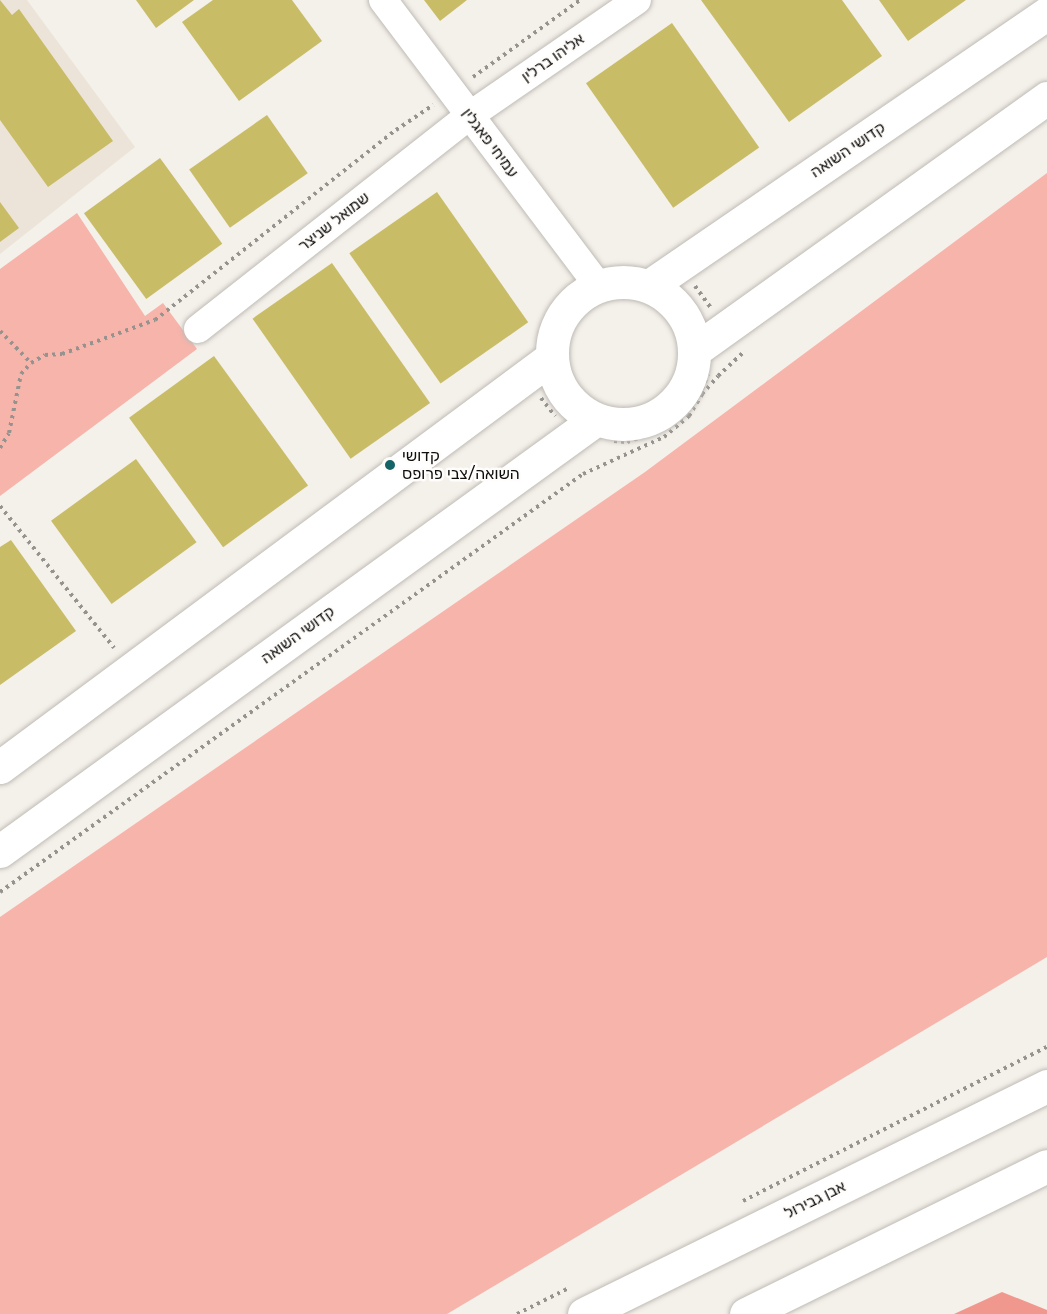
<!DOCTYPE html>
<meta charset="utf-8">
<style>
body{margin:0}
#map{position:relative;width:1047px;height:1314px;overflow:hidden;background:#f4f0ea;font-family:Rubik,"Noto Sans Hebrew",sans-serif}
div>[style]{position:absolute}
.built>*{inset:0;background:#ece4d8}
.green>*{inset:0;background:#f7b4ab}
.forest>*{inset:0;background:#f1988e}
.building>*{inset:0;background:#c9bc67;transform-origin:0 0}
.path>*{height:4px;margin-top:-2px;transform-origin:0;background:repeating-linear-gradient(90deg,#96938f 0 3px,transparent 0 7.5px)}
.roads{filter:drop-shadow(0 0 2px #bfbbb5) drop-shadow(0 0 2px #bfbbb5)}
.minor>*{height:28px;margin:-14px;padding:0 14px;transform-origin:14px;border-radius:14px;background:#fff}
.tertiary>*{height:33px;margin:-16.5px;padding:0 16.5px;transform-origin:16.5px;border-radius:16.5px;background:#fff}
.tertiary>.ring{margin:-16.5px;padding:0;box-sizing:content-box;background:none;border:33px solid #fff;border-radius:50%}
.dots>*{width:16px;height:16px;translate:-50% -50%;box-sizing:border-box;border:3px solid #fffdfb;border-radius:50%}
span{translate:-50% -50%;white-space:nowrap;text-align:center;line-height:1.15;-webkit-text-stroke:5px #fffdfb;paint-order:stroke}
.street-label{font-size:16px;color:#100f0d}
.poi-label{font-size:16px;color:#100f0d}
.left{translate:0 -50%;text-align:left}
</style>
<div id="map">
<div class="built">
<div style="clip-path:polygon(0 0,27px 0,135px 147px,0 254px)"></div>
</div>
<div class="green">
<div style="clip-path:polygon(1047px 173px,1047px 957px,447px 1314px,0 1314px,0 917px,645px 472px)"></div>
<div style="clip-path:polygon(77px 213px,145px 316px,163px 303px,197px 349px,0 496px,0 269px)"></div>
</div>
<div class="forest">
<div style="clip-path:polygon(1002px 1292px,1047px 1310px,1047px 1314px,954px 1314px)"></div>
</div>
<div class="building">
<div style="clip-path:polygon(0 0,12px 15px,19px 9px,113px 141px,48px 187px,0 120px)"></div>
<div style="clip-path:polygon(136px 0,194px 0,156px 28px)"></div>
<div style="clip-path:polygon(213px 0,292px 0,322px 41px,239px 101px,182px 22px)"></div>
<div style="clip-path:polygon(424px 0,467px 0,440px 21px)"></div>
<div style="clip-path:polygon(701px 0,842px 0,882px 56px,789px 122px)"></div>
<div style="clip-path:polygon(879px 0,966px 0,908px 41px)"></div>
<div style="left:672px;top:23px;width:152px;height:105px;rotate:55deg"></div>
<div style="left:267px;top:115px;width:71px;height:95px;rotate:55deg"></div>
<div style="left:160px;top:158px;width:106px;height:94px;rotate:54deg"></div>
<div style="left:437px;top:192px;width:159px;height:107px;rotate:55deg"></div>
<div style="clip-path:polygon(0 202px,19px 228px,0 242px)"></div>
<div style="left:332px;top:263px;width:171px;height:97px;rotate:55deg"></div>
<div style="left:214px;top:356px;width:160px;height:105px;rotate:54deg"></div>
<div style="left:136px;top:459px;width:103px;height:105px;rotate:54deg"></div>
<div style="clip-path:polygon(11px 540px,76px 631px,0 685px,0 547px)"></div>
</div>
<div class="path">
<div style="left:473px;top:77px;width:132px;rotate:-35.7deg"></div>
<div style="left:695px;top:286px;width:26px;rotate:54deg"></div>
<div style="left:0;top:331px;width:45px;rotate:45.9deg"></div>
<div style="left:541px;top:398px;width:23px;rotate:52deg"></div>
<div style="left:614px;top:441px;width:13px;rotate:4deg"></div>
<div style="left:627px;top:442px;width:21px;rotate:-19deg"></div>
<div style="left:647px;top:435px;width:72px;rotate:-39.9deg"></div>
<div style="left:702px;top:389px;width:16px;rotate:-68deg"></div>
<div style="left:0;top:448px;width:17px;rotate:-59deg"></div>
<div style="left:9px;top:433px;width:60px;rotate:-78.5deg"></div>
<div style="left:21px;top:374px;width:15px;rotate:-48deg"></div>
<div style="left:31px;top:363px;width:16px;rotate:-30deg"></div>
<div style="left:45px;top:355px;width:17px;rotate:-3deg"></div>
<div style="left:62px;top:354px;width:99px;rotate:-20.1deg"></div>
<div style="left:155px;top:320px;width:307px;rotate:-38.3deg"></div>
<div style="left:396px;top:130px;width:45px;rotate:-34deg"></div>
<div style="left:0;top:506px;width:182px;rotate:51.2deg"></div>
<div style="left:0;top:892px;width:717px;rotate:-35.64deg"></div>
<div style="left:583px;top:474px;width:89px;rotate:-24.6deg"></div>
<div style="left:664px;top:437px;width:33px;rotate:-40deg"></div>
<div style="left:689px;top:416px;width:26px;rotate:-59deg"></div>
<div style="left:702px;top:394px;width:24px;rotate:-48deg"></div>
<div style="left:718px;top:376px;width:37px;rotate:-43deg"></div>
<div style="left:743px;top:1201px;width:341px;rotate:-26.9deg"></div>
<div style="left:517px;top:1314px;width:58px;rotate:-26.6deg"></div>
</div>
<div class="roads">
<div class="minor">
<div style="left:383px;top:0;width:357px;rotate:53deg"></div>
<div style="left:198px;top:329px;width:345px;rotate:-38.2deg"></div>
<div style="left:469px;top:116px;width:204px;rotate:-34.6deg"></div>
</div>
<div class="tertiary">
<div class="ring" style="left:552px;top:282px;width:109px;height:109px"></div>
<div style="left:649px;top:286px;width:483px;rotate:-34.4deg"></div>
<div style="left:695px;top:350px;width:433px;rotate:-35.6deg"></div>
<div style="left:0;top:767px;width:686px;rotate:-36.59deg"></div>
<div style="left:0;top:851px;width:735px;rotate:-35.92deg"></div>
<div style="left:584px;top:1314px;width:516px;rotate:-26.22deg"></div>
<div style="left:746px;top:1314px;width:335px;rotate:-26.2deg"></div>
</div>
</div>
<div class="dots">
<div style="left:390px;top:465px;background:#136367"></div>
</div>
<div class="street-label">
<span style="left:553px;top:58px;rotate:-35deg">אליהו ברלין</span>
<span style="left:490px;top:143px;rotate:53deg">עמיחי פאגלין</span>
<span style="left:848px;top:150px;rotate:-34deg">קדושי השואה</span>
<span style="left:334px;top:222px;rotate:-38deg">שמואל שניצר</span>
<span style="left:298px;top:635px;rotate:-36deg">קדושי השואה</span>
<span style="left:815px;top:1200px;rotate:-26deg">אבן גבירול</span>
</div>
<div class="poi-label">
<span class="left" style="left:402px;top:465px">קדושי<br>השואה/צבי פרופס</span>
</div>
</div>
